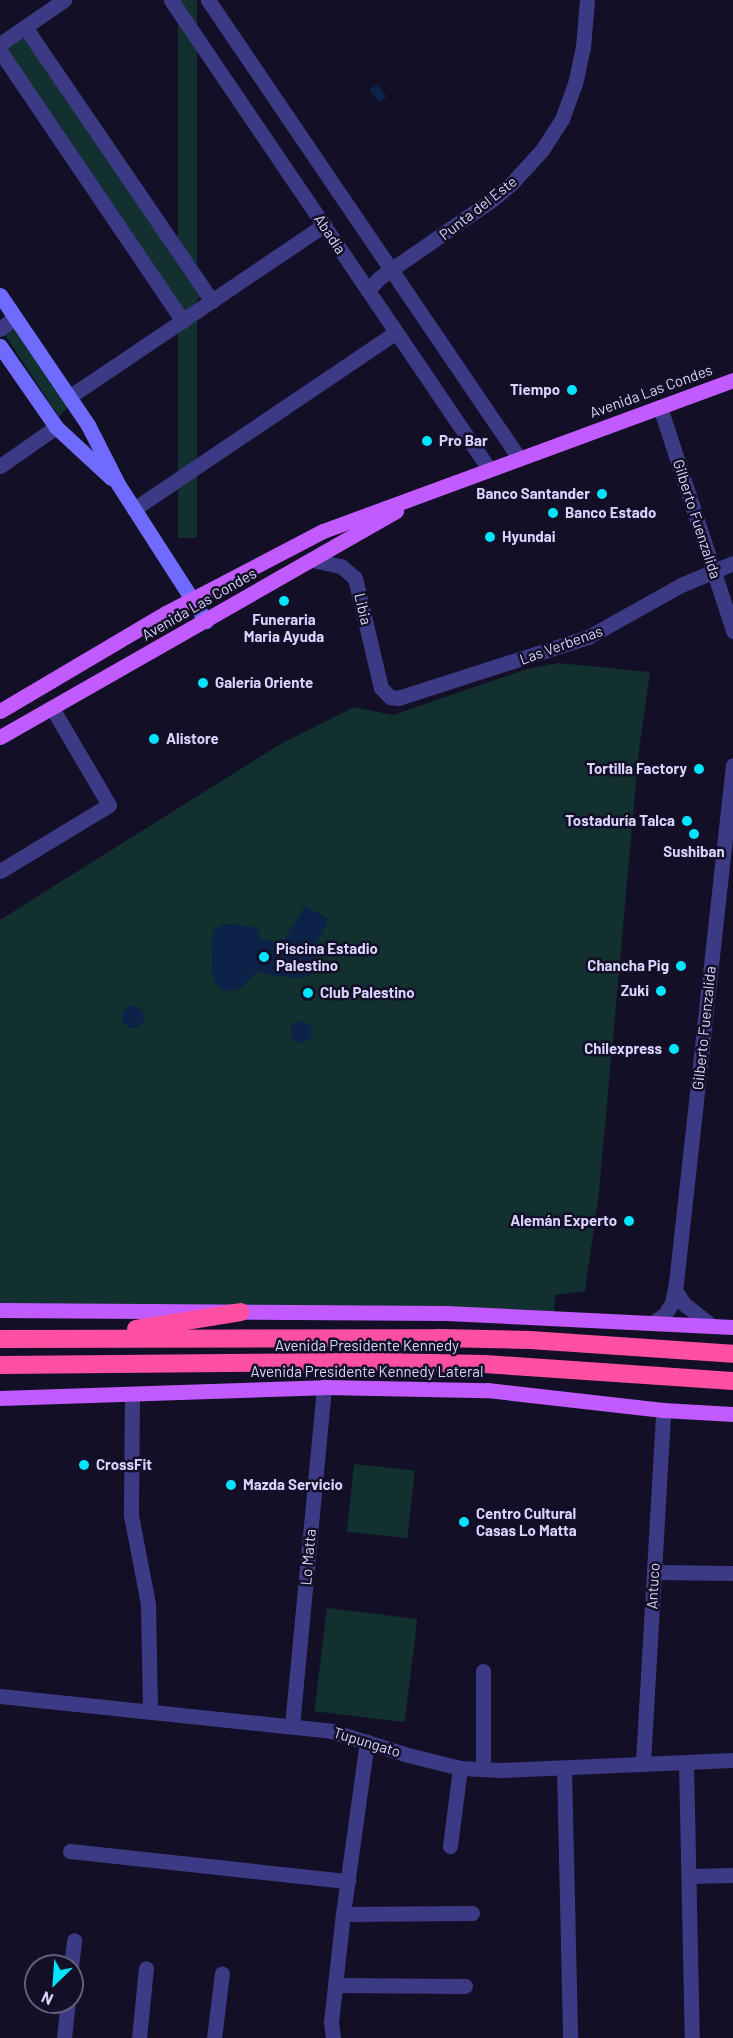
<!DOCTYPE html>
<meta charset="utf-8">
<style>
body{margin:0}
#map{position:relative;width:733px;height:2038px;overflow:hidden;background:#130f26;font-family:Barlow,sans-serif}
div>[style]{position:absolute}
.green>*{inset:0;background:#12302f;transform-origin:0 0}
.water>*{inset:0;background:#0c2248;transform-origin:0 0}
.round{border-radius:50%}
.minor>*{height:15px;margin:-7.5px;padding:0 7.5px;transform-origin:7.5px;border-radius:7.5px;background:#3d3a85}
.tertiary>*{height:15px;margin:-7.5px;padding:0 7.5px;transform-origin:7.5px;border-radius:7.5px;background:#3d3a85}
.secondary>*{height:15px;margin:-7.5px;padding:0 7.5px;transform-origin:7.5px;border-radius:7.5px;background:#6f6bff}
.primary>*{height:15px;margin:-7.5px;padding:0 7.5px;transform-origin:7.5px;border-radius:7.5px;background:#c25bff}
.motorway>*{height:18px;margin:-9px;padding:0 9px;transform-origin:9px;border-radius:9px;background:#ff4fa3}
.dots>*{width:16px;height:16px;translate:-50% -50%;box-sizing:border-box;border:3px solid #130f26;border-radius:50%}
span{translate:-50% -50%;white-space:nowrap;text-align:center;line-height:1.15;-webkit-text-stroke:5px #130f26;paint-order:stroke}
.street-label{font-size:15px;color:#d9d4ff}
.poi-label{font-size:15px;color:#d9d4ff;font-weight:700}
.right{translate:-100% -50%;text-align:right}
.left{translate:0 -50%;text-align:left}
.north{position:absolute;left:24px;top:1954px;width:60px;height:60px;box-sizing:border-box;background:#130f26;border:2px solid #625e7d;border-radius:50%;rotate:205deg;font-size:16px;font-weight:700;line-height:24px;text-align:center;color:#d9d4ff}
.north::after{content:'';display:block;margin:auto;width:21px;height:27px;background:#00e5ff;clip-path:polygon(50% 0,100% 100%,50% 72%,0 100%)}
</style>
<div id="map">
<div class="green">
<div style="left:178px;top:0;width:19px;height:538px"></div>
<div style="left:25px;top:33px;width:317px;height:29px;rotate:56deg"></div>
<div style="clip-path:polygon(14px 326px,69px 406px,59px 417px,3px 332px)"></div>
<div style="clip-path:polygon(558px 663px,650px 672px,639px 750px,599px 1192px,585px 1291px,555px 1295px,554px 1315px,0 1304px,0 920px,282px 743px,354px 707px,393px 715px,527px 669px)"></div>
<div style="left:354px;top:1464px;width:61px;height:68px;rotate:6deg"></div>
<div style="left:327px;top:1608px;width:91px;height:104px;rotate:7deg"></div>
</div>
<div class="water">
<div style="left:377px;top:84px;width:16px;height:10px;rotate:52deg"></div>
<div style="clip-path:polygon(305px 906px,329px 919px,317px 943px,316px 972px,305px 977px,292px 978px,256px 972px,243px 986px,232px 991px,222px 990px,215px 982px,212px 971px,213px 930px,225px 924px,254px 927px,260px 932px,259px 938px,275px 942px,285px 938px)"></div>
<div class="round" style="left:122px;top:1006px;width:22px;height:22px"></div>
<div class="round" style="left:290px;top:1021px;width:22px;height:22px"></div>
</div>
<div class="minor">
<div style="left:171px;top:0;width:567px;rotate:55.86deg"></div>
<div style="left:208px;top:0;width:554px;rotate:55.82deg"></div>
<div style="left:25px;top:27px;width:332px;rotate:55.7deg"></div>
<div style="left:0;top:44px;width:78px;rotate:-34.5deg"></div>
<div style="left:0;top:51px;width:326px;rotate:55.9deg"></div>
<div style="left:368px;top:290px;width:16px;rotate:-47deg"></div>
<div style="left:379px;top:278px;width:139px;rotate:-34.7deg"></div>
<div style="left:493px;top:199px;width:23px;rotate:-40deg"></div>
<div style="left:511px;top:184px;width:46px;rotate:-47.6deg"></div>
<div style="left:542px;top:150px;width:37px;rotate:-57deg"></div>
<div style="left:562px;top:119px;width:37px;rotate:-70deg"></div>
<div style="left:575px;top:84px;width:38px;rotate:-78deg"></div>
<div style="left:583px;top:47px;width:47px;rotate:-85.1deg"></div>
<div style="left:0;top:329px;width:19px;rotate:-39deg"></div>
<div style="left:69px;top:397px;width:308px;rotate:-34deg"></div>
<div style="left:0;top:466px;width:68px;rotate:-34.9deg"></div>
<div style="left:134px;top:509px;width:316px;rotate:-34deg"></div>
<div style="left:0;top:871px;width:127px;rotate:-31.2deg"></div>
<div style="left:109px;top:805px;width:113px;rotate:-120.4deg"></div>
<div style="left:132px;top:1394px;width:121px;rotate:90.5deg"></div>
<div style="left:131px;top:1515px;width:91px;rotate:79.2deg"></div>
<div style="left:148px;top:1604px;width:108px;rotate:88.9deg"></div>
<div style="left:654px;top:1572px;width:79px;rotate:0.7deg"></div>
<div style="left:0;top:1696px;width:333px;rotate:6deg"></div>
<div style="left:331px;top:1731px;width:81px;rotate:17.3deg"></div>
<div style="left:408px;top:1755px;width:54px;rotate:14deg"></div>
<div style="left:460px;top:1768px;width:41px;rotate:2.8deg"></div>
<div style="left:501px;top:1770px;width:232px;rotate:-2.5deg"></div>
<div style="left:292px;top:1726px;width:341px;rotate:-84.6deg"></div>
<div style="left:643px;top:1762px;width:353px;rotate:-86.7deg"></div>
<div style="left:686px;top:1762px;width:276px;rotate:88.8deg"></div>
<div style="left:564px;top:1768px;width:270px;rotate:88.7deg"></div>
<div style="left:483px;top:1769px;width:98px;rotate:-90deg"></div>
<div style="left:450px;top:1846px;width:79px;rotate:-82.7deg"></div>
<div style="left:70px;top:1851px;width:280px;rotate:6.2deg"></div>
<div style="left:689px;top:1876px;width:44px;rotate:-1.3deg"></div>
<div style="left:343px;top:1914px;width:129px;rotate:-0.4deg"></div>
<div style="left:71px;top:1966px;width:26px;rotate:-83deg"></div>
<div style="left:336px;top:1985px;width:129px;rotate:0.4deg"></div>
<div style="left:64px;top:2038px;width:36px;rotate:-84deg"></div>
<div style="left:139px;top:2038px;width:70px;rotate:-84.3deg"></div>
<div style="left:214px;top:2038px;width:65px;rotate:-83deg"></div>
<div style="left:333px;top:2038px;width:16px;rotate:-97deg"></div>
<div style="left:331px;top:2022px;width:109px;rotate:-83.7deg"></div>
<div style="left:343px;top:1914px;width:174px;rotate:-82.1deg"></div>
</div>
<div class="tertiary">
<div style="left:660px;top:407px;width:236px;rotate:71.9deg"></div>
<div style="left:312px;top:560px;width:30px;rotate:12deg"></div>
<div style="left:341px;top:566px;width:18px;rotate:41deg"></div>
<div style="left:355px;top:578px;width:113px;rotate:76.7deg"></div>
<div style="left:381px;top:688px;width:13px;rotate:45deg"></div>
<div style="left:390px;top:697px;width:8px;rotate:7deg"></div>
<div style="left:398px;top:698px;width:200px;rotate:-17.8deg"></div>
<div style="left:588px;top:637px;width:107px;rotate:-29.2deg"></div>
<div style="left:681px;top:585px;width:56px;rotate:-22.9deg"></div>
<div style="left:675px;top:1290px;width:17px;rotate:57deg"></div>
<div style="left:684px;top:1304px;width:34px;rotate:38deg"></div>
<div style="left:654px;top:1322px;width:14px;rotate:-36deg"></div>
<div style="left:665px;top:1314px;width:13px;rotate:-58deg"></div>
<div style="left:672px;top:1303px;width:20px;rotate:-79deg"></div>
<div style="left:676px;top:1283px;width:521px;rotate:-83.72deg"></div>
</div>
<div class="secondary">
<div style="left:0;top:295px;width:157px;rotate:55.9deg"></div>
<div style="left:88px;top:425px;width:66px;rotate:63deg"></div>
<div style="left:118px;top:484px;width:163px;rotate:57.3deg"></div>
<div style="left:0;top:346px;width:98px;rotate:55.3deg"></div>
<div style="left:56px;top:427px;width:75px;rotate:42.8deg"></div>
</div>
<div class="primary">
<div style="left:0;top:711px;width:193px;rotate:-30.6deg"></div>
<div style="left:166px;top:613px;width:177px;rotate:-27.6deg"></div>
<div style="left:323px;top:531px;width:437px;rotate:-20.2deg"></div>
<div style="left:0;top:737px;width:456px;rotate:-29.7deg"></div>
<div style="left:0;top:1310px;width:446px;rotate:0.4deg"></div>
<div style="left:446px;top:1313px;width:287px;rotate:2.8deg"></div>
<div style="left:0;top:1398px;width:324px;rotate:-1.9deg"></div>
<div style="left:324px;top:1387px;width:163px;rotate:1.1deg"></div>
<div style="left:487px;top:1390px;width:177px;rotate:6.5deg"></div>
<div style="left:663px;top:1410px;width:70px;rotate:3.3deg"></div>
</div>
<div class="motorway">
<div style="left:136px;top:1329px;width:106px;rotate:-9.2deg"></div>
<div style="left:0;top:1339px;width:438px;rotate:-0.1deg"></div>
<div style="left:438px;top:1338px;width:92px;rotate:1.2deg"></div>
<div style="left:530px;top:1340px;width:203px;rotate:3.9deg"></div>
<div style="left:0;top:1365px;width:381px;rotate:-0.5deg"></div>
<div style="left:381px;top:1362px;width:103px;rotate:1.1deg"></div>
<div style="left:484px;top:1364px;width:250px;rotate:3.9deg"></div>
</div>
<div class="dots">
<div style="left:572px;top:390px;background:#00e5ff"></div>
<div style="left:427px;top:441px;background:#00e5ff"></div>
<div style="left:602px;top:494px;background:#00e5ff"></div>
<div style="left:553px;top:513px;background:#00e5ff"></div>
<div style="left:490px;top:537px;background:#00e5ff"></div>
<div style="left:284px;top:601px;background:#00e5ff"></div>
<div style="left:203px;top:683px;background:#00e5ff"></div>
<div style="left:154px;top:739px;background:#00e5ff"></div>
<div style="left:699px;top:769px;background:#00e5ff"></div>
<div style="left:687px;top:821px;background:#00e5ff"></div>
<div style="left:694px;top:834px;background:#00e5ff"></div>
<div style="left:264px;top:957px;background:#00e5ff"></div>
<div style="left:681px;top:966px;background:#00e5ff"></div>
<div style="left:661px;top:991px;background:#00e5ff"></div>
<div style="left:308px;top:993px;background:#00e5ff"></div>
<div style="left:674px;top:1049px;background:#00e5ff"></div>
<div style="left:629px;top:1221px;background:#00e5ff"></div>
<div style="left:84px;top:1465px;background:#00e5ff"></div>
<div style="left:231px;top:1485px;background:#00e5ff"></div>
<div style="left:464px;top:1522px;background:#00e5ff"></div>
</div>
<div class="street-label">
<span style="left:478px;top:208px;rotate:-38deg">Punta del Este</span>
<span style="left:330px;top:234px;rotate:56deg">Abadía</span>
<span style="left:651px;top:391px;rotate:-20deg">Avenida Las Condes</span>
<span style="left:697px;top:519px;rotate:72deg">Gilberto Fuenzalida</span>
<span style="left:199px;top:604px;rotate:-30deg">Avenida Las Condes</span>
<span style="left:363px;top:609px;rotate:77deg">Libia</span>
<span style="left:561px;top:645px;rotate:-20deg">Las Verbenas</span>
<span style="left:704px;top:1028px;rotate:-84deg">Gilberto Fuenzalida</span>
<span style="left:367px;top:1346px">Avenida Presidente Kennedy</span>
<span style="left:367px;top:1372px">Avenida Presidente Kennedy Lateral</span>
<span style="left:308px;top:1557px;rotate:-85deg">Lo Matta</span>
<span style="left:653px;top:1586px;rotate:-87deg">Antuco</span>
<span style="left:367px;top:1742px;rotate:17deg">Tupungato</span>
</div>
<div class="poi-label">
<span class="right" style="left:560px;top:390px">Tiempo</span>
<span class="left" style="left:439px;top:441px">Pro Bar</span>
<span class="right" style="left:590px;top:494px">Banco Santander</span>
<span class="left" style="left:565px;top:513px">Banco Estado</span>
<span class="left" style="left:502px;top:537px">Hyundai</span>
<span style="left:284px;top:628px">Funeraria<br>Maria Ayuda</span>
<span class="left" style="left:215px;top:683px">Galería Oriente</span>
<span class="left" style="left:166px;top:739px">Alistore</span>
<span class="right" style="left:687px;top:769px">Tortilla Factory</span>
<span class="right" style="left:675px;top:821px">Tostaduría Talca</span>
<span style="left:694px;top:852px">Sushiban</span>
<span class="left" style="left:276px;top:957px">Piscina Estadio<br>Palestino</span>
<span class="right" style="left:669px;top:966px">Chancha Pig</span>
<span class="right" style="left:649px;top:991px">Zuki</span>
<span class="left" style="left:320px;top:993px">Club Palestino</span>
<span class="right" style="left:662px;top:1049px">Chilexpress</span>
<span class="right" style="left:617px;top:1221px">Alemán Experto</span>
<span class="left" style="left:96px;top:1465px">CrossFit</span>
<span class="left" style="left:243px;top:1485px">Mazda Servicio</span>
<span class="left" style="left:476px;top:1522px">Centro Cultural<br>Casas Lo Matta</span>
</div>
<div class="north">N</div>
</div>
